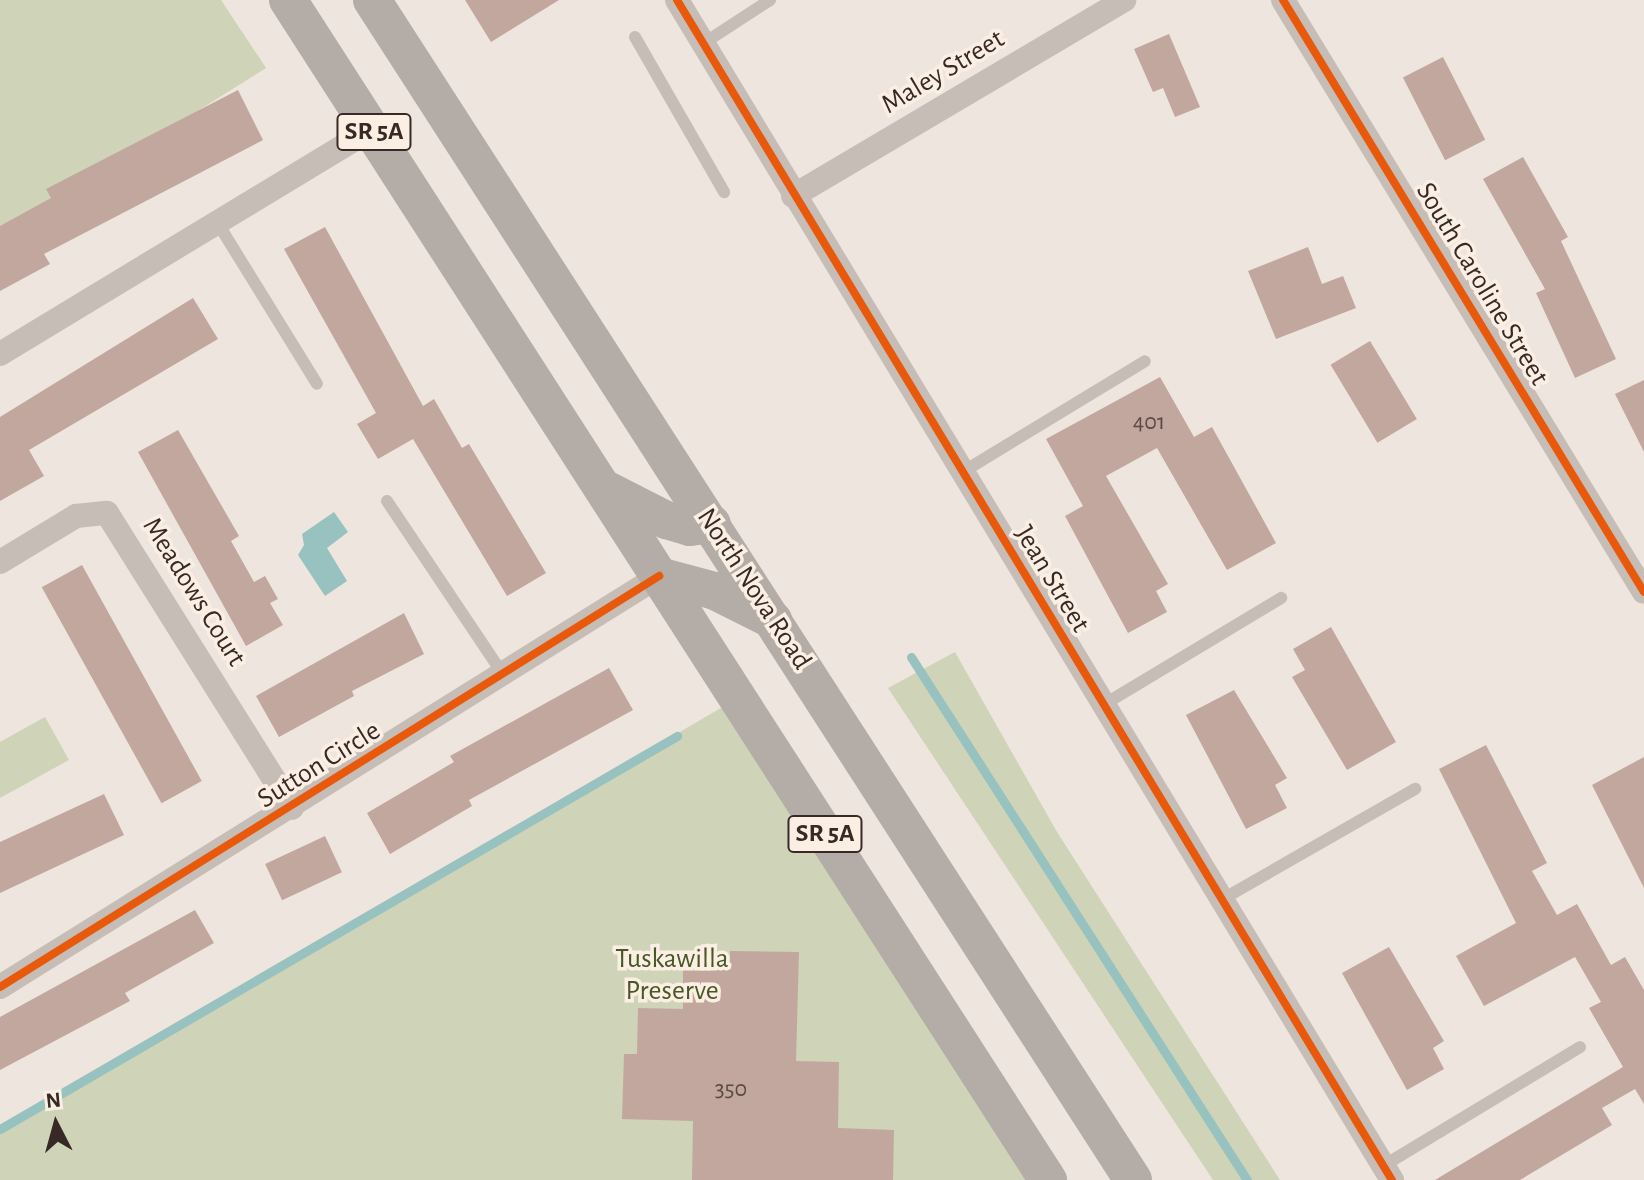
<!DOCTYPE html>
<style>
body{margin:0}
#map{position:relative;width:1644px;height:1180px;overflow:hidden;background:#ede5de;font-family:"Alegreya Sans",sans-serif}
div>[style]{position:absolute}
.green>*{inset:0;background:#cfd3b7}
.water>*{inset:0;background:#98c2bf}
.stream>*{height:9px;margin:-4.5px;padding:0 4.5px;transform-origin:4.5px;border-radius:4.5px;background:#98c2bf}
.building>*{inset:0;background:#c2a79e;transform-origin:0 0}
.service>*{height:12px;margin:-6px;padding:0 6px;transform-origin:6px;border-radius:6px;background:#c6bdb7}
.minor>*{height:24px;margin:-12px;padding:0 12px;transform-origin:12px;border-radius:12px;background:#c6bdb7}
.primary>*{height:38px;margin:-19px;padding:0 19px;transform-origin:19px;border-radius:19px;background:#b4aca7}
.cycleway>*{height:8px;margin:-4px;padding:0 4px;transform-origin:4px;border-radius:4px;background:#e8590c}
span{translate:-50% -50%;white-space:nowrap;text-align:center;line-height:1.15;-webkit-text-stroke:7px #fbefe4;paint-order:stroke}
.number-label{font-size:24px;color:#5a4944}
.number-label span{-webkit-text-stroke-width:0}
.shield-label span{padding:2px 6px;background:#fbefe4;border:2px solid;border-radius:6px;-webkit-text-stroke-width:0}
.shield-label{font-size:26px;color:#372a26;font-weight:700}
.street-label{font-size:28px;color:#372a26}
.park-label{font-size:28px;color:#485727}
.north{position:absolute;left:16px;top:1084px;width:80px;height:80px;-webkit-text-stroke:6px #fbefe4;paint-order:stroke;rotate:354deg;font-size:22px;font-weight:700;line-height:32px;text-align:center;color:#372a26}
.north::after{content:'';display:block;margin:auto;width:28px;height:36px;background:#372a26;clip-path:polygon(50% 0,100% 100%,50% 72%,0 100%)}
</style>
<div id="map">
<div class="green">
<div style="clip-path:polygon(0 0,221px 0,266px 68px,0 235px)"></div>
<div style="clip-path:polygon(955px 652px,1057px 832px,1280px 1180px,1213px 1180px,888px 688px)"></div>
<div style="clip-path:polygon(738px 698px,1048px 1180px,0 1180px,0 1129px)"></div>
<div style="clip-path:polygon(45px 717px,69px 760px,0 798px,0 742px)"></div>
</div>
<div class="water">
<div style="clip-path:polygon(334px 512px,348px 532px,327px 548px,347px 581px,325px 596px,298px 555px,304px 545px,302px 534px)"></div>
</div>
<div class="stream">
<div style="left:911px;top:657px;width:622px;rotate:57.28deg"></div>
<div style="left:0;top:1129px;width:783px;rotate:-30.14deg"></div>
</div>
<div class="building">
<div style="clip-path:polygon(465px 0,559px 0,491px 42px)"></div>
<div style="clip-path:polygon(1169px 34px,1200px 107px,1175px 117px,1163px 88px,1153px 92px,1134px 49px)"></div>
<div style="left:1443px;top:57px;width:93px;height:45px;rotate:63deg"></div>
<div style="clip-path:polygon(238px 90px,263px 140px,44px 254px,50px 264px,0 291px,0 226px,51px 198px,46px 189px)"></div>
<div style="clip-path:polygon(1523px 157px,1568px 237px,1561px 241px,1616px 359px,1575px 378px,1536px 293px,1545px 289px,1483px 179px)"></div>
<div style="clip-path:polygon(325px 227px,423px 406px,434px 399px,462px 448px,469px 444px,546px 573px,507px 596px,413px 439px,378px 459px,357px 424px,376px 413px,284px 249px)"></div>
<div style="clip-path:polygon(1308px 247px,1322px 284px,1343px 276px,1356px 308px,1276px 339px,1248px 271px)"></div>
<div style="clip-path:polygon(193px 298px,218px 339px,29px 450px,44px 476px,0 501px,0 417px)"></div>
<div style="left:1370px;top:341px;width:91px;height:46px;rotate:59deg"></div>
<div style="clip-path:polygon(1160px 377px,1194px 437px,1212px 427px,1276px 543px,1227px 570px,1157px 448px,1106px 476px,1168px 584px,1156px 591px,1167px 612px,1128px 633px,1065px 516px,1083px 506px,1046px 439px)"></div>
<div style="clip-path:polygon(1644px 380px,1644px 452px,1615px 394px)"></div>
<div style="clip-path:polygon(178px 430px,239px 536px,231px 541px,254px 582px,265px 576px,278px 599px,270px 603px,283px 625px,246px 646px,138px 452px)"></div>
<div style="left:82px;top:565px;width:247px;height:46px;rotate:61deg"></div>
<div style="clip-path:polygon(404px 613px,424px 654px,352px 691px,354px 696px,279px 737px,256px 696px)"></div>
<div style="clip-path:polygon(1331px 627px,1396px 742px,1347px 770px,1292px 677px,1305px 670px,1293px 649px)"></div>
<div style="clip-path:polygon(609px 668px,633px 710px,469px 800px,472px 806px,390px 854px,367px 813px,454px 762px,450px 756px)"></div>
<div style="clip-path:polygon(1234px 690px,1287px 778px,1275px 785px,1287px 808px,1246px 829px,1186px 715px)"></div>
<div style="clip-path:polygon(1486px 745px,1547px 863px,1532px 871px,1557px 915px,1577px 904px,1611px 965px,1625px 957px,1644px 990px,1644px 1104px,1635px 1089px,1602px 1108px,1612px 1125px,1520px 1180px,1435px 1180px,1623px 1067px,1589px 1008px,1601px 1002px,1575px 957px,1484px 1006px,1456px 956px,1516px 923px,1439px 769px)"></div>
<div style="clip-path:polygon(1644px 757px,1644px 888px,1592px 785px)"></div>
<div style="clip-path:polygon(104px 794px,124px 835px,0 893px,0 842px)"></div>
<div style="left:325px;top:836px;width:40px;height:66px;rotate:65deg"></div>
<div style="clip-path:polygon(195px 910px,214px 943px,125px 993px,130px 1001px,0 1070px,0 1017px)"></div>
<div style="clip-path:polygon(1389px 947px,1444px 1041px,1433px 1048px,1444px 1069px,1407px 1090px,1342px 973px)"></div>
<div style="clip-path:polygon(730px 951px,799px 952px,796px 1061px,839px 1062px,838px 1128px,894px 1130px,893px 1180px,692px 1180px,693px 1121px,622px 1119px,624px 1054px,637px 1054px,638px 1008px,683px 1009px,683px 962px,730px 963px)"></div>
</div>
<div class="service">
<div style="left:635px;top:37px;width:179px;rotate:60.1deg"></div>
<div style="left:704px;top:43px;width:79px;rotate:-33.1deg"></div>
<div style="left:217px;top:222px;width:190px;rotate:58.3deg"></div>
<div style="left:961px;top:473px;width:215px;rotate:-31.3deg"></div>
<div style="left:387px;top:501px;width:208px;rotate:56.2deg"></div>
<div style="left:1103px;top:705px;width:208px;rotate:-31deg"></div>
<div style="left:1221px;top:900px;width:224px;rotate:-29.8deg"></div>
<div style="left:1383px;top:1166px;width:230px;rotate:-31.1deg"></div>
</div>
<div class="minor">
<div style="left:677px;top:0;width:1380px;rotate:58.79deg"></div>
<div style="left:1283px;top:0;width:693px;rotate:58.63deg"></div>
<div style="left:793px;top:196px;width:385px;rotate:-30.6deg"></div>
<div style="left:0;top:354px;width:435px;rotate:-31.2deg"></div>
<div style="left:0;top:562px;width:89px;rotate:-31.2deg"></div>
<div style="left:76px;top:516px;width:31px;rotate:-6deg"></div>
<div style="left:107px;top:513px;width:348px;rotate:57.9deg"></div>
<div style="left:0;top:987px;width:777px;rotate:-31.95deg"></div>
</div>
<div class="primary">
<div style="left:288px;top:0;width:1404px;rotate:57.22deg"></div>
<div style="left:372px;top:0;width:1404px;rotate:57.18deg"></div>
<div style="left:603px;top:488px;width:71px;rotate:26.9deg"></div>
<div style="left:666px;top:520px;width:25px;rotate:16deg"></div>
<div style="left:690px;top:527px;width:22px;rotate:-8deg"></div>
<div style="left:659px;top:576px;width:58px;rotate:15deg"></div>
<div style="left:715px;top:591px;width:65px;rotate:26.6deg"></div>
</div>
<div class="cycleway">
<div style="left:677px;top:0;width:1380px;rotate:58.79deg"></div>
<div style="left:1283px;top:0;width:693px;rotate:58.63deg"></div>
<div style="left:0;top:987px;width:777px;rotate:-31.95deg"></div>
</div>
<div class="number-label">
<span style="left:1149px;top:423px">401</span>
<span style="left:731px;top:1090px">350</span>
</div>
<div class="shield-label">
<span style="left:374px;top:132px">SR 5A</span>
<span style="left:825px;top:834px">SR 5A</span>
</div>
<div class="street-label">
<span style="left:943px;top:72px;rotate:-31deg">Maley Street</span>
<span style="left:1482px;top:284px;rotate:59deg">South Caroline Street</span>
<span style="left:1052px;top:579px;rotate:59deg">Jean Street</span>
<span style="left:754px;top:589px;rotate:57deg">North Nova Road</span>
<span style="left:194px;top:592px;rotate:58deg">Meadows Court</span>
<span style="left:319px;top:765px;rotate:-32deg">Sutton Circle</span>
</div>
<div class="park-label">
<span style="left:672px;top:975px">Tuskawilla<br>Preserve</span>
</div>
<div class="north">N</div>
</div>
